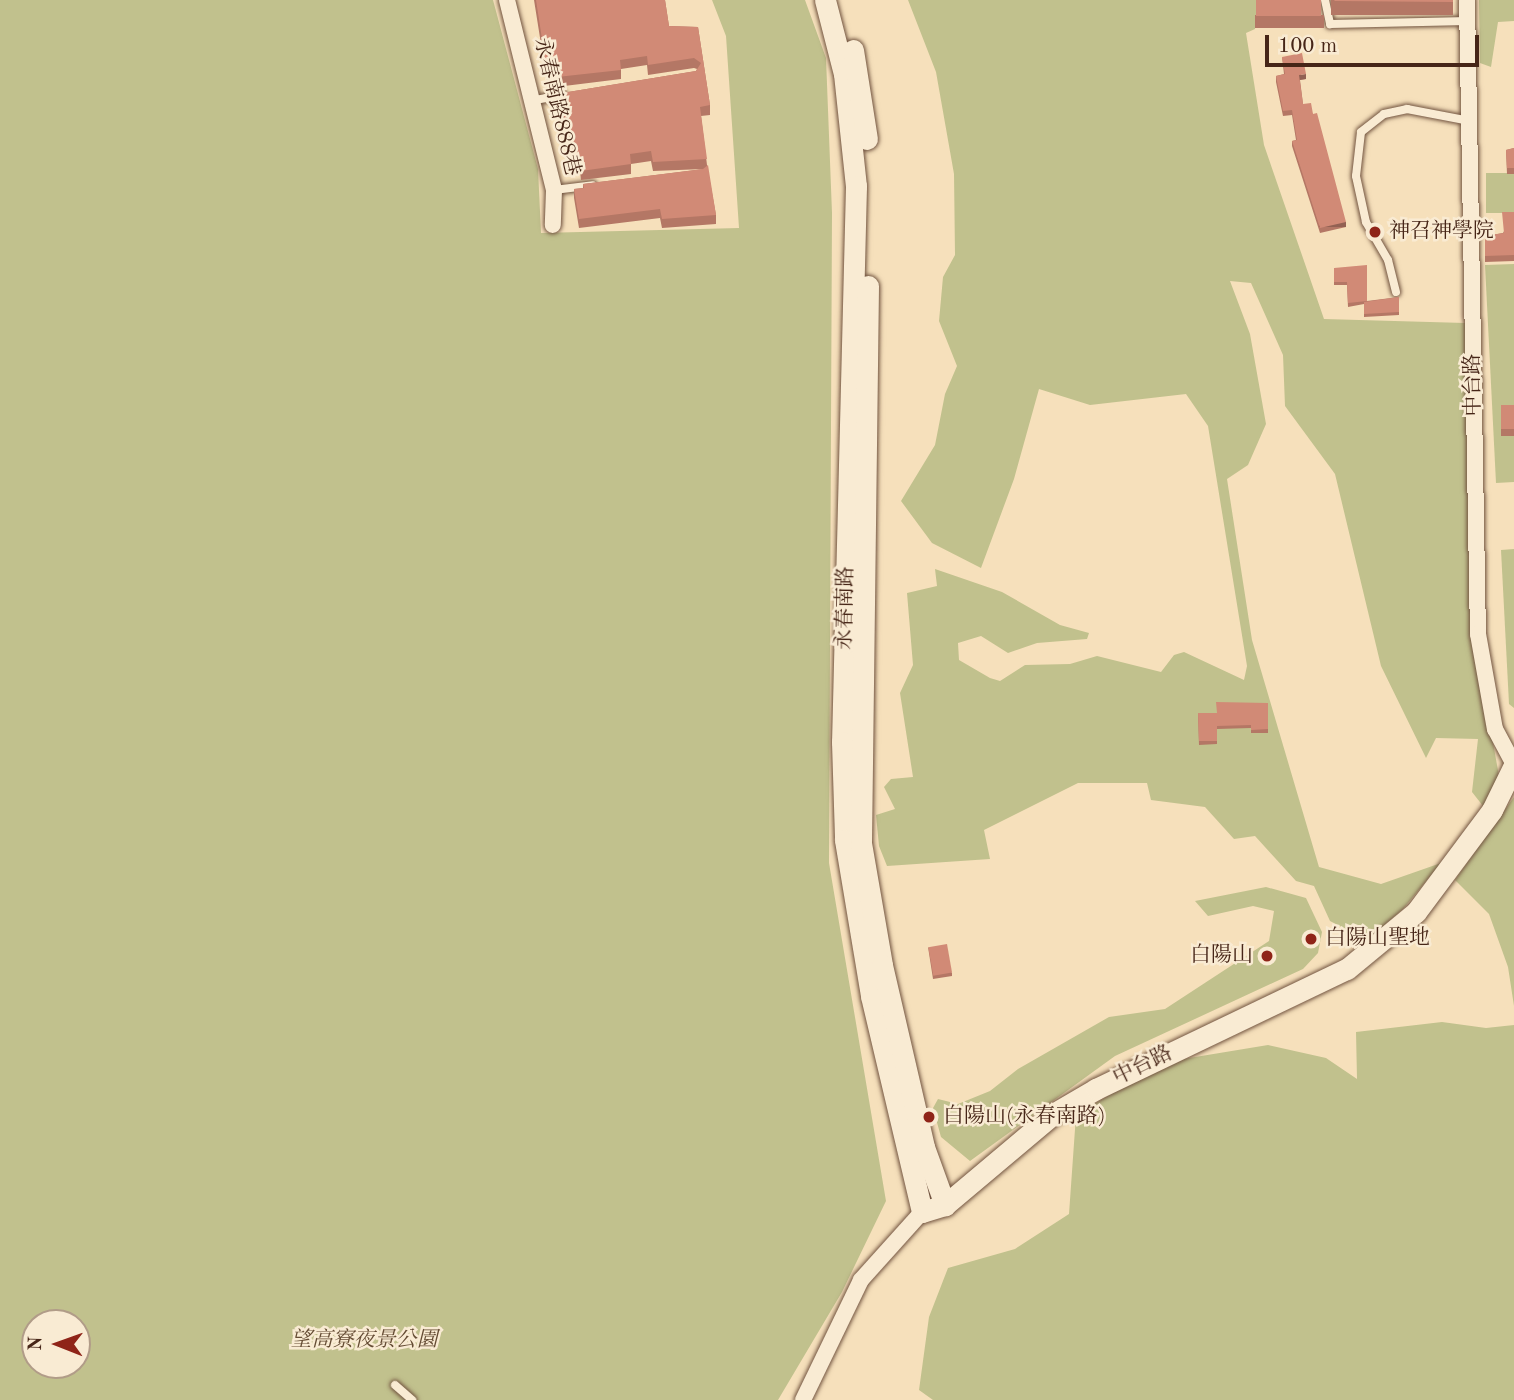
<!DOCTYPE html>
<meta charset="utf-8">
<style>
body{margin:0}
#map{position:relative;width:1514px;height:1400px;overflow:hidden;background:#f6e0bb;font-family:"Old Standard TT","Noto Serif TC",serif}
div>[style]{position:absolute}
.green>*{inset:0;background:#c1c18d;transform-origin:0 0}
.roads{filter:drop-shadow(0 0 2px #725440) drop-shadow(0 0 2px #725440)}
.lane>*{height:8px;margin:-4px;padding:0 4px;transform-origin:4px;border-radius:4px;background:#f9ebd3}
.street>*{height:16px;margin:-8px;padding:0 8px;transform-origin:8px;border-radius:8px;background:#f9ebd3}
.secondary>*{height:21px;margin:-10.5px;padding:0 10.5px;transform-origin:10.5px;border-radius:10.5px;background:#f9ebd3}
.wall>*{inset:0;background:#b47765;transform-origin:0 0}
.shaded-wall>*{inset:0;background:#926153;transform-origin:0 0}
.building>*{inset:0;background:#d18a76;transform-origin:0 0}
.dots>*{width:19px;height:19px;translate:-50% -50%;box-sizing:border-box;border:4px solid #f9ebd3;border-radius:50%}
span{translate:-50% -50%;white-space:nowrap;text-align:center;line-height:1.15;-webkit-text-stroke:5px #f9ebd3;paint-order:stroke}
.street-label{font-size:21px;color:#462517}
.poi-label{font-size:21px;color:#462517}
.left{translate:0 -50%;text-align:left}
.right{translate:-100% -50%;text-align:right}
.park-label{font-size:21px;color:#654c34;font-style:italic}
.north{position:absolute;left:21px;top:1309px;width:70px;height:70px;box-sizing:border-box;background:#f9ebd3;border:2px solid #b19c88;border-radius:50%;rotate:271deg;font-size:19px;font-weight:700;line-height:28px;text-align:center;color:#462517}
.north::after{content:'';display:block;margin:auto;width:24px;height:32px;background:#8f2418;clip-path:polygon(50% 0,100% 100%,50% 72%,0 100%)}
.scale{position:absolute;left:1265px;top:35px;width:214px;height:32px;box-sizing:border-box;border:4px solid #462517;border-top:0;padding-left:9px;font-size:21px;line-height:24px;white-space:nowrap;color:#462517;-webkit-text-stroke:5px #f9ebd3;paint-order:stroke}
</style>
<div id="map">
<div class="green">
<div style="clip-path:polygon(evenodd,0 0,493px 0,538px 169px,541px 233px,739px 228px,726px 36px,712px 0,805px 0,826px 58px,832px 213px,829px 863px,886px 1201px,842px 1292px,778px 1400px,0 1400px,0 0,35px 1323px,77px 1323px,77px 1365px,35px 1365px,35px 1323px)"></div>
<div style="clip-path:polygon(908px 0,1259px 0,1255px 29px,1246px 33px,1264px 145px,1324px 319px,1465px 323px,1474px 637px,1499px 776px,1483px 806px,1472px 792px,1478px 739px,1436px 738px,1426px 758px,1381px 666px,1335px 474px,1285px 406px,1283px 355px,1251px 283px,1230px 281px,1250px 334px,1266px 424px,1248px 465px,1227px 479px,1252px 640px,1319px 867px,1381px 884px,1441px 863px,1403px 909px,1367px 940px,1330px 921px,1314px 886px,1296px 881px,1255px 836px,1234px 839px,1205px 807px,1151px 800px,1147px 783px,1078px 783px,984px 830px,990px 859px,887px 866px,879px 846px,876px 815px,895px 809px,884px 787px,891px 779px,913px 777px,900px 693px,913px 665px,907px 593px,937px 586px,935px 569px,1002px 592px,1060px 625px,1089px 633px,1087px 639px,1037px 643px,1008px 653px,981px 636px,958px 643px,959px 660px,990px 678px,1000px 681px,1025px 665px,1070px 664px,1097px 656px,1161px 672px,1174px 655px,1184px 652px,1244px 680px,1247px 666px,1208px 426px,1186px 394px,1090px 405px,1039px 389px,1014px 479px,981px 568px,932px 543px,901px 501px,935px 445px,945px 394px,957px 366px,939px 321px,943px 277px,955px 255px,954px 174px,936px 72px)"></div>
<div style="clip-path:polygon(1479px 0,1514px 0,1514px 21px,1498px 22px,1491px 67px,1480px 63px)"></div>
<div style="left:1514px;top:173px;width:40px;height:28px;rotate:90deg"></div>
<div style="clip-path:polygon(1514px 264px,1514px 482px,1496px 483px,1485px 265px)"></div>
<div style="clip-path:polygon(1514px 549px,1514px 708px,1509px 704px,1501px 550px)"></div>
<div style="clip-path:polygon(1514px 797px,1514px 1006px,1508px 967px,1489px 914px,1455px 880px)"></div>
<div style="clip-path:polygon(1266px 887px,1306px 898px,1322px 932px,1318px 953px,1303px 969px,1115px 1056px,970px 1161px,941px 1137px,933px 1108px,938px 1099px,958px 1104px,990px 1091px,1018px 1069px,1109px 1017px,1165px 1009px,1269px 941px,1274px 911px,1253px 906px,1208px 916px,1195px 901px)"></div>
<div style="clip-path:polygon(1442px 1022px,1486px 1028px,1514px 1025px,1514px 1400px,933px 1400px,919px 1390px,929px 1317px,948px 1268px,1015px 1249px,1069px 1214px,1076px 1115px,1165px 1062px,1268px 1045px,1326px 1058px,1357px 1079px,1356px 1032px)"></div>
</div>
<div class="roads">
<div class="lane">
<div style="left:1325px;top:0;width:25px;rotate:78deg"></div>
<div style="left:1330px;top:24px;width:138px;rotate:-1.2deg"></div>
<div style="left:535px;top:100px;width:28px;rotate:-10deg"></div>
<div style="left:554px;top:190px;width:39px;rotate:-7deg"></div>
<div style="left:1396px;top:292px;width:33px;rotate:-104deg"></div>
<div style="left:1388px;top:260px;width:44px;rotate:-120.1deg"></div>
<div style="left:1366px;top:222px;width:47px;rotate:-102.3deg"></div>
<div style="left:1356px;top:176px;width:44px;rotate:-83.5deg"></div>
<div style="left:1361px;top:132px;width:29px;rotate:-38deg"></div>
<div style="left:1384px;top:114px;width:24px;rotate:-12deg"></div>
<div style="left:1407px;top:109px;width:64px;rotate:10.8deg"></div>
<div style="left:395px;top:1385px;width:23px;rotate:41deg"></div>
</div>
<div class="street">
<div style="left:507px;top:0;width:196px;rotate:76.1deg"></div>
<div style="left:554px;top:190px;width:35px;rotate:92deg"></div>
<div style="left:1467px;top:0;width:634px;rotate:89.01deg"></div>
<div style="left:1478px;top:634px;width:97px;rotate:79.9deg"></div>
<div style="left:1495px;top:729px;width:40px;rotate:62deg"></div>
<div style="left:803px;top:1400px;width:133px;rotate:-64.2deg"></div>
<div style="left:861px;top:1280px;width:91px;rotate:-48.1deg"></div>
</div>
<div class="secondary">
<div style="left:825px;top:0;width:76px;rotate:75.6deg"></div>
<div style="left:844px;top:74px;width:113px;rotate:83.9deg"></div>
<div style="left:856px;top:186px;width:556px;rotate:91.44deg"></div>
<div style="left:842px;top:742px;width:98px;rotate:88.2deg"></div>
<div style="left:845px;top:840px;width:158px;rotate:80.5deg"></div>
<div style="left:871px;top:996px;width:222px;rotate:76.7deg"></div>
<div style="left:922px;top:1212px;width:24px;rotate:-17deg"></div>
<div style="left:945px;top:1205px;width:141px;rotate:-40.1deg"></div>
<div style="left:1053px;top:1114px;width:50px;rotate:-30.2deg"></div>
<div style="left:1096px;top:1089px;width:278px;rotate:-25.6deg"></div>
<div style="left:1347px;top:969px;width:89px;rotate:-39.6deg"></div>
<div style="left:1416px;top:912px;width:127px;rotate:-53.3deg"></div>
<div style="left:1492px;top:810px;width:50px;rotate:-63.9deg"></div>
<div style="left:853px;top:50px;width:90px;rotate:81.1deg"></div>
<div style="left:868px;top:286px;width:557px;rotate:90.72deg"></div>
<div style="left:861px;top:843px;width:124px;rotate:80.2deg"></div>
<div style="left:882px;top:965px;width:187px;rotate:77deg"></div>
<div style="left:924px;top:1147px;width:62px;rotate:70.1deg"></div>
</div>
</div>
<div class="wall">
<div style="clip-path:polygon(534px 0,665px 0,669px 26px,698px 27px,710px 105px,710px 115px,701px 116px,707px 165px,716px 215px,716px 224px,662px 228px,660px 218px,579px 228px,574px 198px,574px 189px,583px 188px,583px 184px,704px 169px,653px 171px,651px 161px,631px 164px,631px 174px,581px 180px,580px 171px,574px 172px,568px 134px,556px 103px,556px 94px,696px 71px,697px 69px,694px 68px,648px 75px,647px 65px,621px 69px,621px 79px,548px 88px)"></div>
<div style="left:1331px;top:0;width:122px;height:15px"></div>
<div style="left:1324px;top:15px;width:13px;height:69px;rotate:90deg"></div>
<div style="clip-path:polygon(1282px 57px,1306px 79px,1300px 80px,1303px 104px,1313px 114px,1346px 227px,1320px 233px,1292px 146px,1292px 141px,1296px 140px,1292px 115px,1283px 116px,1276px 82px,1276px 76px,1284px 74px)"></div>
<div style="clip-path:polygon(1514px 148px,1514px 174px,1507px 174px,1506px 150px)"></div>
<div style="clip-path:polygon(1514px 212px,1514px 261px,1485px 262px,1485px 236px,1503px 233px)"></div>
<div style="clip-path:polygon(1334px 268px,1367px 301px,1399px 297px,1399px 315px,1364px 317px,1364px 304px,1348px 307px,1347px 285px,1334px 285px)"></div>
<div style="left:1514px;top:405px;width:31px;height:13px;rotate:90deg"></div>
<div style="clip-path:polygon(1268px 703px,1268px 733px,1251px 733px,1251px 728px,1217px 729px,1217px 744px,1199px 745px,1198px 713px,1217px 713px)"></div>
<div style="clip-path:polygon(928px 947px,952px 973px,952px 976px,933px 979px)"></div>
</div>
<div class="shaded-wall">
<div style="clip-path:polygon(1306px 74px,1306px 79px,1299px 80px,1299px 75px)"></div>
<div style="left:1346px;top:222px;width:5px;height:27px;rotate:90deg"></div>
</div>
<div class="building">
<div style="clip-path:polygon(536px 0,665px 0,669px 26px,698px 27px,710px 105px,700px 107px,707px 159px,653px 162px,651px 151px,630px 154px,631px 164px,581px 171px,580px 162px,574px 163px,568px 125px,556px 94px,696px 71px,701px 63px,694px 58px,648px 65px,647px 56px,620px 60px,621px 70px,548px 78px)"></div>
<div style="left:1256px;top:0;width:65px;height:16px"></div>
<div style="clip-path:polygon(1334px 0,1453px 0,1453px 2px,1335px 1px)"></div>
<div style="clip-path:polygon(1302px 53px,1306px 74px,1299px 75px,1303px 104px,1311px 103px,1313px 114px,1317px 113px,1346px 222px,1320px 228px,1292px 141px,1297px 140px,1292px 110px,1283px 111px,1276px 76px,1285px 74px,1282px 57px)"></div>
<div style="clip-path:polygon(1514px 148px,1514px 168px,1507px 168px,1506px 150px)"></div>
<div style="clip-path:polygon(708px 165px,716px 215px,662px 219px,660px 209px,579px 219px,574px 189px,584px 188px,583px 184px,703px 169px)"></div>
<div style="clip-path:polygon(1502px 212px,1514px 212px,1514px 255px,1485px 256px,1485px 236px,1504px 233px)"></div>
<div style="clip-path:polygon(1367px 265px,1367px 301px,1348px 303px,1347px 282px,1334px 282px,1334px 268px)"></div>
<div style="clip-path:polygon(1399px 297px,1399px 312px,1364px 314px,1364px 302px)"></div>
<div style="left:1514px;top:405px;width:24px;height:13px;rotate:90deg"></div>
<div style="clip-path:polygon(1216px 702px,1268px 703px,1268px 729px,1251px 730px,1251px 725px,1217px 726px,1217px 741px,1199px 741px,1198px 713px,1217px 713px)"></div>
<div style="left:947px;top:944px;width:29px;height:19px;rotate:80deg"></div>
</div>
<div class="dots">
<div style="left:1375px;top:232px;background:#8f2418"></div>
<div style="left:1311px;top:939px;background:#8f2418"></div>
<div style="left:1267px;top:956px;background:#8f2418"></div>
<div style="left:929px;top:1117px;background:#8f2418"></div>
</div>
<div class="street-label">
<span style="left:556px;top:107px;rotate:77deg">永春南路888巷</span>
<span style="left:1474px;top:385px;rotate:-91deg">中台路</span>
<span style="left:846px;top:608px;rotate:-89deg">永春南路</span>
<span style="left:1143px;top:1066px;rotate:-26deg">中台路</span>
</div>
<div class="poi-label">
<span class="left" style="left:1389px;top:232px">神召神學院</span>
<span class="left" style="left:1325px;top:939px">白陽山聖地</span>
<span class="right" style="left:1253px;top:956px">白陽山</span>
<span class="left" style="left:943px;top:1117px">白陽山(永春南路)</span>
</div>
<div class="park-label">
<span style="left:364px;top:1341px">望高寮夜景公園</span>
</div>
<div class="north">N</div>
<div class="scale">100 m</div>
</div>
